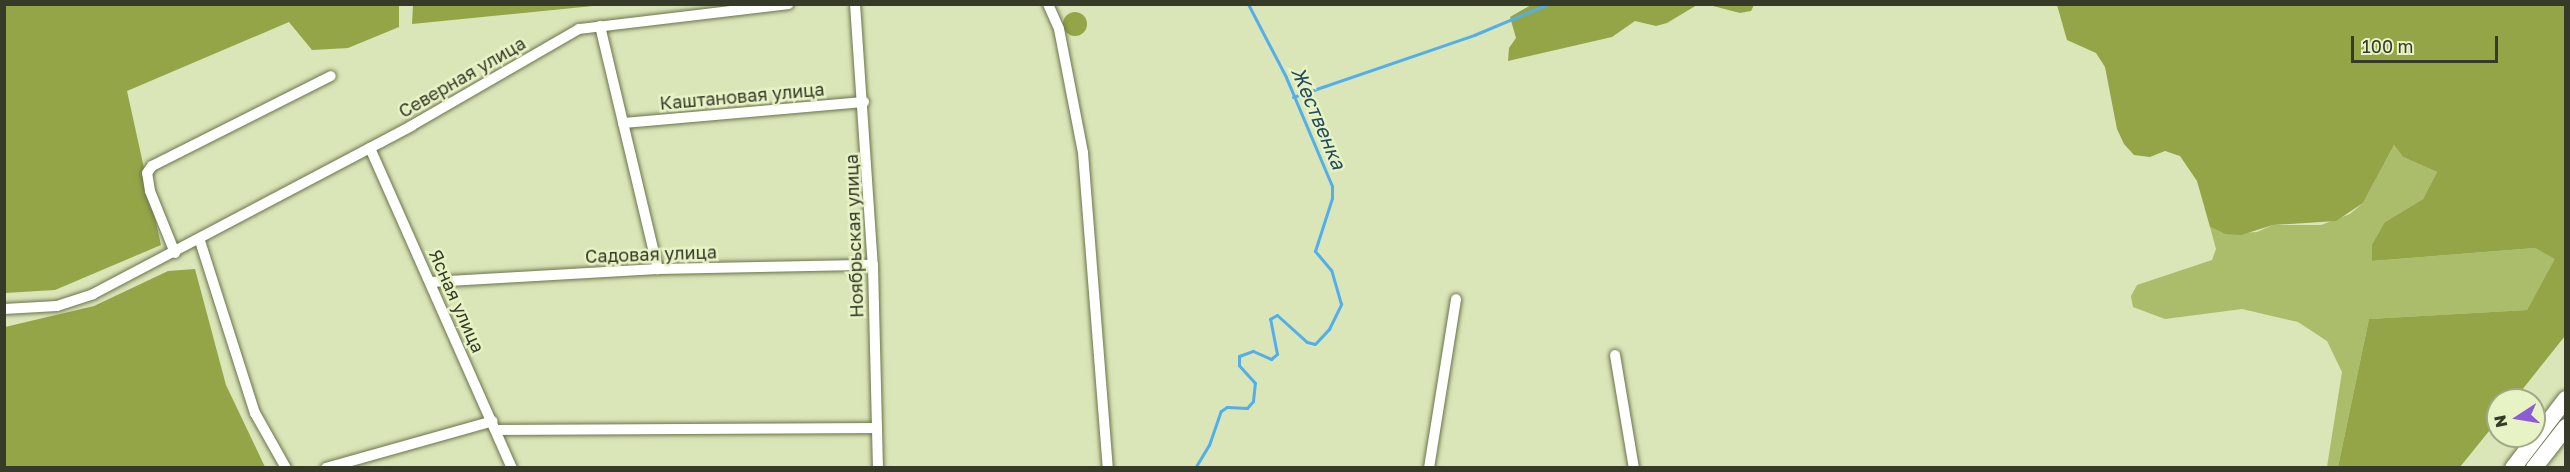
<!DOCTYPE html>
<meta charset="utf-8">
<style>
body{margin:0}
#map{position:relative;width:2570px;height:472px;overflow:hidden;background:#dae5b8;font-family:"Golos Text",sans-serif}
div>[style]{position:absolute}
.green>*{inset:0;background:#abbc6b}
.forest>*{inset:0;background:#93a547}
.round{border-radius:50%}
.stream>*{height:3px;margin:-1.5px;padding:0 1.5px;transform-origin:1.5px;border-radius:1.5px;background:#52afe9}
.roads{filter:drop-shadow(0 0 2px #6b744b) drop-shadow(0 0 2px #6b744b)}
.street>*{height:10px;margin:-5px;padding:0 5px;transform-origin:5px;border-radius:5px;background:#fff}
.primary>*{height:16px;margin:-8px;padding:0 8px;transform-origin:8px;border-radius:8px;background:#fff}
span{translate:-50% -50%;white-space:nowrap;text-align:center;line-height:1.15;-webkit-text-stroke:5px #e7f2c5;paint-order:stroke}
.street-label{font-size:18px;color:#363a28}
.water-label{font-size:20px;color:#234a63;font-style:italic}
.frame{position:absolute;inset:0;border:6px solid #363a28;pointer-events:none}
.north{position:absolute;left:2486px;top:388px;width:60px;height:60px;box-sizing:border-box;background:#e7f2c5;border:2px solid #a0a886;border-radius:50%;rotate:258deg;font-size:16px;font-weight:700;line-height:24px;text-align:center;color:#363a28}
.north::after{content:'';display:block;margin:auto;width:21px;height:27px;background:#8b5cd5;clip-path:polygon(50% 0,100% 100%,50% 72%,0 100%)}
.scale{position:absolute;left:2351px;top:36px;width:147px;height:27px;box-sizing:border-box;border:3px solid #363a28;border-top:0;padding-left:8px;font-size:18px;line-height:21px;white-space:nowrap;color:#363a28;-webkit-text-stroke:4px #e7f2c5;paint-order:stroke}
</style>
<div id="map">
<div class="green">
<div style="clip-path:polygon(2394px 145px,2403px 157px,2437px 172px,2423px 199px,2385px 222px,2373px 261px,2535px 248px,2556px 259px,2527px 310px,2369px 319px,2338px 467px,2327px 467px,2342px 372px,2327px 341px,2298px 322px,2242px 309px,2165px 319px,2133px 307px,2131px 296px,2137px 285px,2212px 260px,2216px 249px,2210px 227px,2225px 234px,2257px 232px,2273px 225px,2321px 225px,2350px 214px,2363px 203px)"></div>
</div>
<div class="forest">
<div style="clip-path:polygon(5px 5px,399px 5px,399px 27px,348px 48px,312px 50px,289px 22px,127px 91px,161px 245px,55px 290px,5px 293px)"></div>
<div style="clip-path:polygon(413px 5px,413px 4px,603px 5px,412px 24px)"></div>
<div style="clip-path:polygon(1531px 5px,1531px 4px,1697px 5px,1667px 23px,1656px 26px,1635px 21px,1612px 37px,1508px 61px,1509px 48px,1516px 38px,1510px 17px)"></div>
<div style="clip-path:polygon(1709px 5px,1754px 4px,1754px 5px,1751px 11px,1740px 13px)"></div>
<div style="clip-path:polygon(2057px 5px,2565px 5px,2565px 336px,2514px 400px,2498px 400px,2498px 420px,2460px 467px,2338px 467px,2369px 319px,2527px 310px,2555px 259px,2535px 248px,2372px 261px,2372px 245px,2385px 222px,2423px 199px,2437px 172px,2403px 157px,2394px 145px,2363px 203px,2336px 221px,2273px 225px,2241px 235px,2225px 234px,2210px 227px,2197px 181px,2180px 156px,2165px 151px,2150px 157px,2134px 155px,2124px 144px,2117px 129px,2105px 67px,2096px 53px,2067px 40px)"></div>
<div class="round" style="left:1063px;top:12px;width:24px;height:24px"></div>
<div style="clip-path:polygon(195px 269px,226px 385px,265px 467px,5px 467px,5px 327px,94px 306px,168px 271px)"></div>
</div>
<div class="stream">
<div style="left:1293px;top:97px;width:191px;rotate:-18.9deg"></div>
<div style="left:1474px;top:35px;width:80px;rotate:-22.7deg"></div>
<div style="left:1195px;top:468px;width:27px;rotate:-59deg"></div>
<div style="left:1209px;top:445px;width:36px;rotate:-71deg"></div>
<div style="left:1221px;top:411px;width:7px;rotate:-34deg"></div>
<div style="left:1227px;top:407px;width:20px;rotate:3deg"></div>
<div style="left:1247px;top:408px;width:9px;rotate:-49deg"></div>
<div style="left:1253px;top:401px;width:18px;rotate:-84deg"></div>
<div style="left:1255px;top:383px;width:24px;rotate:-132deg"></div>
<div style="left:1239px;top:365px;width:9px;rotate:-90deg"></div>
<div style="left:1239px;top:356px;width:15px;rotate:-20deg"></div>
<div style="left:1253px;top:351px;width:20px;rotate:24deg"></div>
<div style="left:1271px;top:359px;width:8px;rotate:-40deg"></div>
<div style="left:1277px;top:354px;width:36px;rotate:-101deg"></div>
<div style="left:1270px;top:319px;width:8px;rotate:-30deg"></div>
<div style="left:1277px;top:315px;width:40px;rotate:42deg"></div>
<div style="left:1307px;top:342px;width:8px;rotate:14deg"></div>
<div style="left:1315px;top:344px;width:21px;rotate:-47deg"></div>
<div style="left:1329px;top:329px;width:28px;rotate:-64deg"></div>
<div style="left:1341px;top:304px;width:35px;rotate:-106deg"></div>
<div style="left:1331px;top:270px;width:25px;rotate:-130deg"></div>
<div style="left:1315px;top:251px;width:56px;rotate:-72.2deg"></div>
<div style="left:1332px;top:198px;width:12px;rotate:-90deg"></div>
<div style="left:1332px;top:186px;width:118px;rotate:-112.9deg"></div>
<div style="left:1286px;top:77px;width:82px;rotate:-117.5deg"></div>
</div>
<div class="roads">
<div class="street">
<div style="left:855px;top:4px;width:262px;rotate:86.1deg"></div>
<div style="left:873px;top:265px;width:203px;rotate:88.6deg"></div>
<div style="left:1048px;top:4px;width:27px;rotate:66deg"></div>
<div style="left:1059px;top:29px;width:126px;rotate:79deg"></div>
<div style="left:1083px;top:153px;width:316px;rotate:85.5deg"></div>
<div style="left:600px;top:26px;width:250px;rotate:76.6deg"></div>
<div style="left:623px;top:123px;width:242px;rotate:-5deg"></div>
<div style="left:370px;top:148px;width:350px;rotate:66.1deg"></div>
<div style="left:200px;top:241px;width:181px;rotate:72.3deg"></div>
<div style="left:255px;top:413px;width:63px;rotate:60.6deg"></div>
<div style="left:175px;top:253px;width:67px;rotate:-112deg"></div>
<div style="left:150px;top:191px;width:18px;rotate:-99deg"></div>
<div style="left:147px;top:173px;width:9px;rotate:-54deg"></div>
<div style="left:152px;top:166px;width:200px;rotate:-26.7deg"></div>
<div style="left:431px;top:282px;width:227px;rotate:-3.3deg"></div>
<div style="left:658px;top:269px;width:215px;rotate:-1.1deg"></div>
<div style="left:4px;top:309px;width:53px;rotate:-3.2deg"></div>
<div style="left:57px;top:306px;width:38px;rotate:-18deg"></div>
<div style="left:93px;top:294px;width:360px;rotate:-27.8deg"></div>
<div style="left:411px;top:126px;width:194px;rotate:-30deg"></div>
<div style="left:579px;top:29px;width:211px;rotate:-6.8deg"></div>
<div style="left:1615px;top:355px;width:115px;rotate:80.5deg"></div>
<div style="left:497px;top:430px;width:379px;rotate:-0.3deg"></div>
<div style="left:326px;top:468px;width:173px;rotate:-15.7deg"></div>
<div style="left:1429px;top:468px;width:171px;rotate:-80.9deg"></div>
</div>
<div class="primary">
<div style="left:2513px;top:468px;width:87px;rotate:-52.5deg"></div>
<div style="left:2534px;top:468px;width:52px;rotate:-52deg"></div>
</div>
</div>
<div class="street-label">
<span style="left:462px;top:77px;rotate:-30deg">Северная улица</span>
<span style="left:742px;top:96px;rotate:-5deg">Каштановая улица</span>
<span style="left:854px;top:236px;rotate:-92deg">Ноябрьская улица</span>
<span style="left:651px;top:254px;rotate:-2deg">Садовая улица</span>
<span style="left:457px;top:301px;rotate:66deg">Ясная улица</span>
</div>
<div class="water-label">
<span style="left:1319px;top:118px;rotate:67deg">Жественка</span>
</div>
<div class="frame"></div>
<div class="north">N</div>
<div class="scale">100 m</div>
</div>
